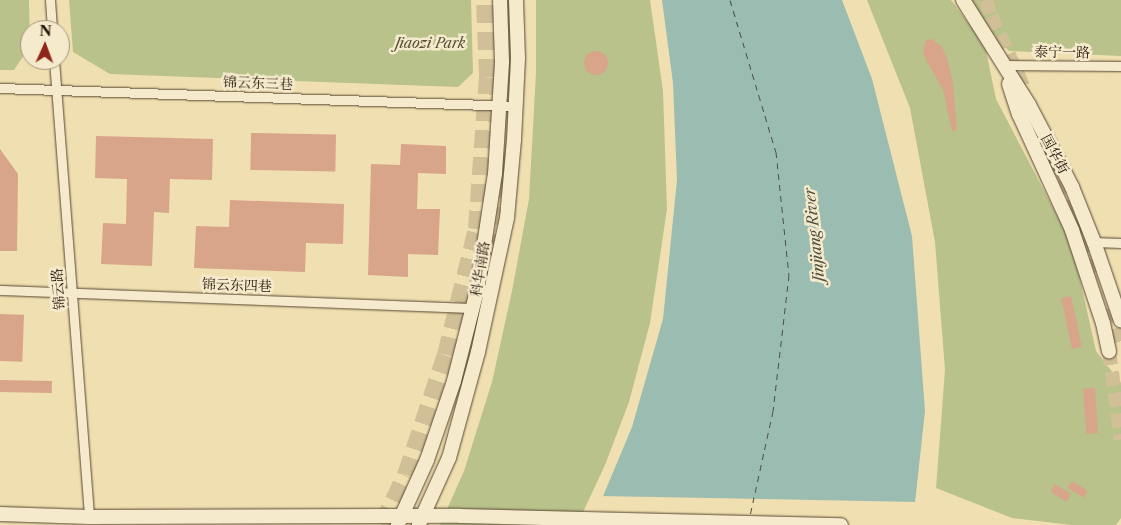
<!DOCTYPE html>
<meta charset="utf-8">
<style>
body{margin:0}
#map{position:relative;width:1121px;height:525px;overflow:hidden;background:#f0dfb0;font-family:"Libre Caslon Text","Noto Serif SC",serif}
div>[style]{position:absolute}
.green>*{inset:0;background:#b9c28b}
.water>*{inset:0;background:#9bbcb1}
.pier>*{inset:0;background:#f0dfb0}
.ferry>*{height:1px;margin-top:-0.5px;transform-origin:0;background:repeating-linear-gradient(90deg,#4e4e42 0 6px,transparent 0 11px)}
.building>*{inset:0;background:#d9a58a;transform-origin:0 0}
.round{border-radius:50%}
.secondary-tunnel>*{height:14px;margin-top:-7px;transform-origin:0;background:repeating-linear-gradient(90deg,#d1c097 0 14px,transparent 0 21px)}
.highway-tunnel>*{height:18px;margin-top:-9px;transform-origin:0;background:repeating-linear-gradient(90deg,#d1c097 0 18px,transparent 0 27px)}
.roads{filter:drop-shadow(0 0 1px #574631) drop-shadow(0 0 1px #574631)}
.street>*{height:9px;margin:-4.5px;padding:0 4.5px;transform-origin:4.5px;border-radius:4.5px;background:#f5eacc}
.secondary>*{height:14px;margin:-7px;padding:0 7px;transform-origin:7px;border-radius:7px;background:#f5eacc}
span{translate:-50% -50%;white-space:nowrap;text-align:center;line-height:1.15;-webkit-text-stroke:5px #f5eacc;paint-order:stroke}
.park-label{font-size:14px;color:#585035;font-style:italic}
.street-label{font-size:14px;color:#241307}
.water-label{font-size:15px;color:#4e4e42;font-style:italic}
.north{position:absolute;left:20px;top:20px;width:50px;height:50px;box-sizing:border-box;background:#f5eacc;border:1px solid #a1947d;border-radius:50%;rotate:2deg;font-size:14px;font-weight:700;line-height:20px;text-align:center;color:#241307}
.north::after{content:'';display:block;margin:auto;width:18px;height:22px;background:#8f2418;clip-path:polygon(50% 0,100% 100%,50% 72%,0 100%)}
</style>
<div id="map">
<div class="green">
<div style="clip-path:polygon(0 0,29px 0,30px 46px,14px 70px,0 70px)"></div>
<div style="clip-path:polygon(69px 0,471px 0,473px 73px,458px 87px,110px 74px,73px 52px)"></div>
<div style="clip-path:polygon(536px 0,650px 0,663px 91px,667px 209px,650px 323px,629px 402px,605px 465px,577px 525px,440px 525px,464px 471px,492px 382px,512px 291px,529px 199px,536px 73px)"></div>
<div style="clip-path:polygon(867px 0,951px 0,985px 46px,996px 99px,1072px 244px,1096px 351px,1121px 383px,1121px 518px,1116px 525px,1072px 525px,1012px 518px,936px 488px,945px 370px,935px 242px,910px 108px)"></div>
<div style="clip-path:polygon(972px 0,1121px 0,1121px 56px,1009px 51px,989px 29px)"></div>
</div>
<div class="water">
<div style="clip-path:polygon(662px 0,842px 0,872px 79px,912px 236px,925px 411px,913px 521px,591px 525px,632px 427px,663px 319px,677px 180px,673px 83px)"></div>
</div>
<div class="pier">
<div style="clip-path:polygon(600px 496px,918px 502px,915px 525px,589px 525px)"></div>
</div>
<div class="ferry">
<div style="left:730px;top:0;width:159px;rotate:73.2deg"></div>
<div style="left:776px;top:152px;width:124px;rotate:84deg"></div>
<div style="left:789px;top:275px;width:137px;rotate:96.7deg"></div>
<div style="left:773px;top:411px;width:107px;rotate:102.4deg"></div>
</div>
<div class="building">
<div style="clip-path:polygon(932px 39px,942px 47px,947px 58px,953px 83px,957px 130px,952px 131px,943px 90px,926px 60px,923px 51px,926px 40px)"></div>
<div class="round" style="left:584px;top:51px;width:24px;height:24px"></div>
<div style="left:251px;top:133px;width:85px;height:37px;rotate:1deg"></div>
<div style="clip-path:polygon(96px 136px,213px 139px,212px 180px,170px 179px,169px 213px,154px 212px,152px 266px,101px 264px,103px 223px,126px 224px,127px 179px,95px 178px)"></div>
<div style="clip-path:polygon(401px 144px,446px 146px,446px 174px,418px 173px,417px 209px,440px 209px,438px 255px,408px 254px,408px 277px,368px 275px,371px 164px,400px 165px)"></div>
<div style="clip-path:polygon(0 149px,18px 174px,17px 251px,0 251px)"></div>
<div style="clip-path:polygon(230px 200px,344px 204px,343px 244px,306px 243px,305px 272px,194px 268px,196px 226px,229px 227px)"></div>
<div style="left:1071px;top:296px;width:52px;height:10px;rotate:78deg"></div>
<div style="left:0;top:314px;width:24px;height:47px;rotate:2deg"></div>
<div style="left:0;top:380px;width:52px;height:12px;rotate:1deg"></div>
<div style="left:1095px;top:388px;width:45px;height:12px;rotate:86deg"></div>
<div style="left:1072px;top:481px;width:19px;height:8px;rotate:32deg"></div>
<div style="left:1055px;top:484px;width:19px;height:9px;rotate:32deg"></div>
</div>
<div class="secondary-tunnel">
<div style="left:986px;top:0;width:17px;rotate:73deg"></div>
<div style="left:991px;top:16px;width:81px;rotate:65.3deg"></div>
<div style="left:1053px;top:161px;width:126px;rotate:68.1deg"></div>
<div style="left:1110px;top:308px;width:37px;rotate:73deg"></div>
<div style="left:1109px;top:351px;width:89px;rotate:82.2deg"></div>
</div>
<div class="highway-tunnel">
<div style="left:495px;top:252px;width:102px;rotate:-83.2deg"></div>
<div style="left:382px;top:525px;width:55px;rotate:-64.4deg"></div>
<div style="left:406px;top:475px;width:126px;rotate:-71.6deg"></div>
<div style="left:446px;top:355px;width:130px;rotate:-76.2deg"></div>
<div style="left:477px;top:229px;width:152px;rotate:-85.9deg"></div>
<div style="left:488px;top:77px;width:77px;rotate:-92.2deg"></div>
</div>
<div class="roads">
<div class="street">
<div style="left:50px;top:0;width:30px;rotate:86deg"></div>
<div style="left:54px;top:60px;width:458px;rotate:85.6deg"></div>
<div style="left:1002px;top:65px;width:119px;rotate:0.5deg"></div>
<div style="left:0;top:88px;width:515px;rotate:2deg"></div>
<div style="left:1094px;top:242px;width:27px;rotate:2deg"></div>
<div style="left:0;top:290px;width:473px;rotate:2.2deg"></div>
</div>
<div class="secondary">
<div style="left:963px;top:0;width:124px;rotate:57.8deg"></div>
<div style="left:1029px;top:105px;width:93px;rotate:62.3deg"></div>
<div style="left:1072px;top:187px;width:59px;rotate:68.2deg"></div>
<div style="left:1094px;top:242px;width:83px;rotate:71.1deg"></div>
<div style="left:1009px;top:84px;width:32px;rotate:72deg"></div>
<div style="left:1019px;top:114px;width:128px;rotate:65.4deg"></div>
<div style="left:1072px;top:230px;width:98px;rotate:71.6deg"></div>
<div style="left:1103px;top:323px;width:29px;rotate:78deg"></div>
<div style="left:0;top:514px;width:89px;rotate:1.9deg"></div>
<div style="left:89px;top:517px;width:371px;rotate:-0.2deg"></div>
<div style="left:460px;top:516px;width:381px;rotate:1.4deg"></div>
<div style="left:398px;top:524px;width:70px;rotate:-65.6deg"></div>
<div style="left:427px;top:460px;width:83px;rotate:-71.1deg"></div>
<div style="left:454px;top:381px;width:93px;rotate:-75.7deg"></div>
<div style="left:477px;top:291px;width:118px;rotate:-81.3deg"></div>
<div style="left:495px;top:174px;width:112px;rotate:-86.4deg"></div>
<div style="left:502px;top:62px;width:62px;rotate:-91.8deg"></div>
<div style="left:419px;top:524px;width:72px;rotate:-65.6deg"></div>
<div style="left:449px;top:458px;width:110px;rotate:-74.7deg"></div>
<div style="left:478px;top:352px;width:137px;rotate:-77.8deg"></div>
<div style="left:507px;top:218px;width:78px;rotate:-84.9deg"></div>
<div style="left:514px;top:140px;width:82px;rotate:-87.2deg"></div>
<div style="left:518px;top:58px;width:58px;rotate:-92deg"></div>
</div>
</div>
<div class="park-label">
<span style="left:430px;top:43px">Jiaozi Park</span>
</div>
<div class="street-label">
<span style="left:1062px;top:52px;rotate:1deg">泰宁一路</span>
<span style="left:258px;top:83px;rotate:2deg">锦云东三巷</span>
<span style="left:1055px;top:154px;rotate:62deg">国华街</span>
<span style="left:480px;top:269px;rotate:-81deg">科华南路</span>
<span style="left:237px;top:285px;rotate:2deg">锦云东四巷</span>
<span style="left:58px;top:289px;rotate:-94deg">锦云路</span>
</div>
<div class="water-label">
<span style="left:814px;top:235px;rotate:-96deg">Jinjiang River</span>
</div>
<div class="north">N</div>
</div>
